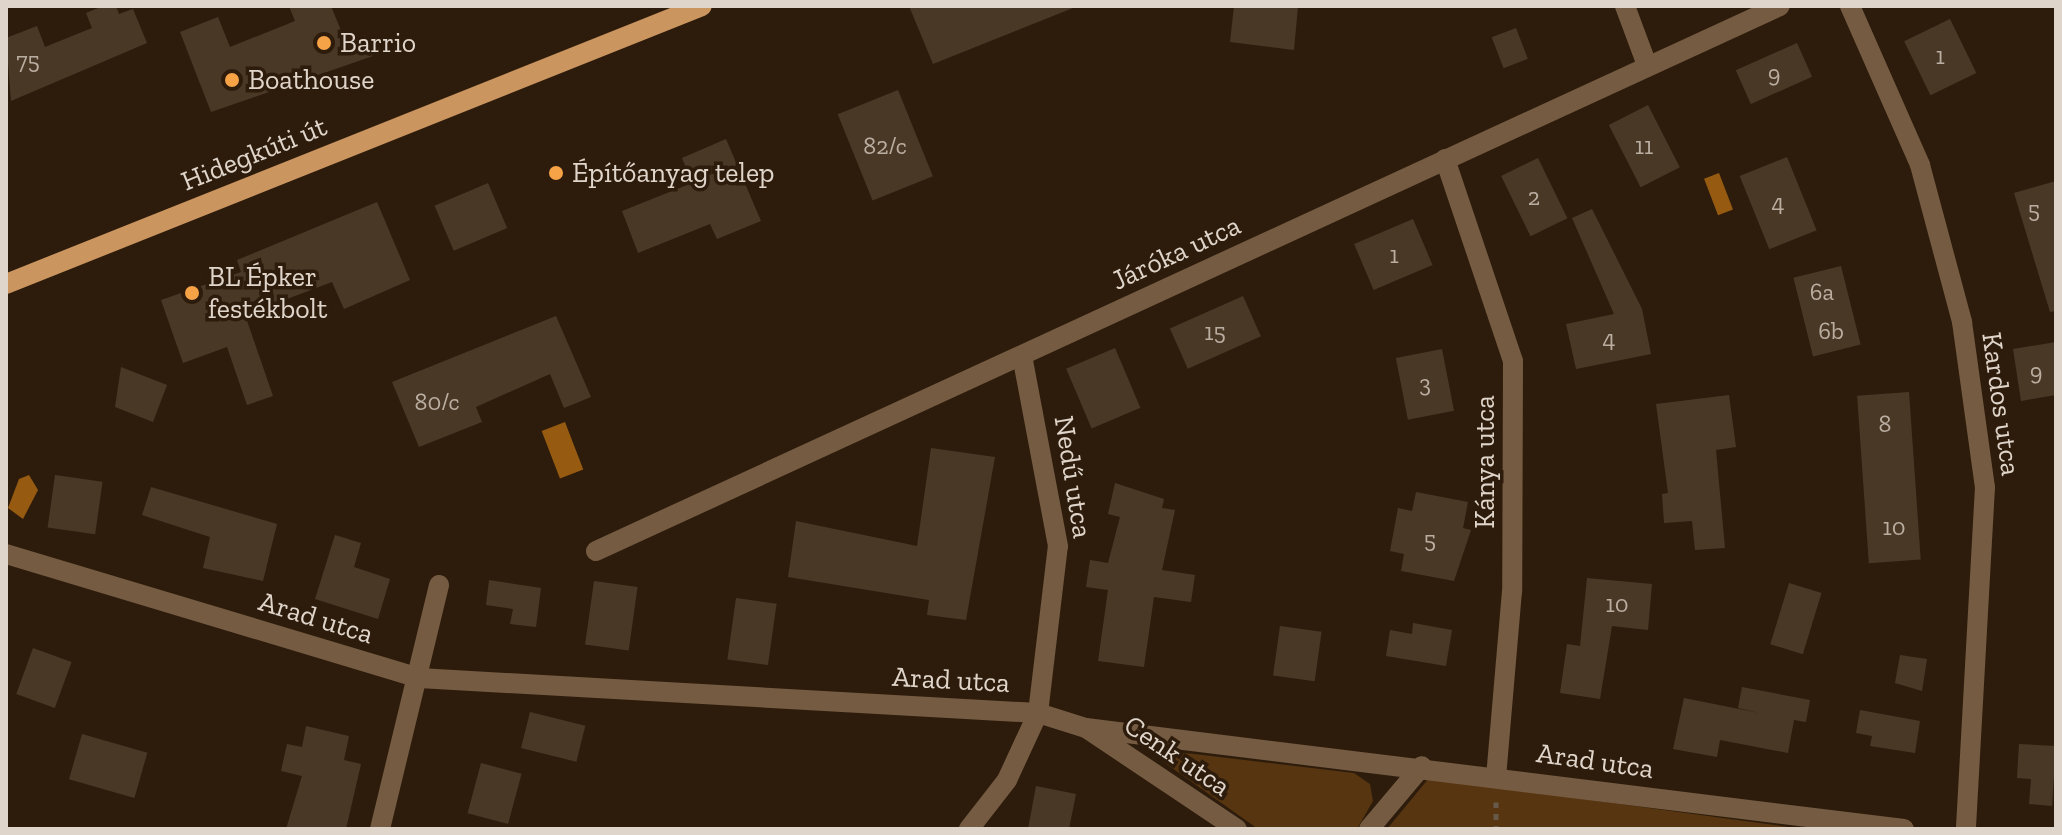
<!DOCTYPE html>
<meta charset="utf-8">
<style>
body{margin:0}
#map{position:relative;width:2062px;height:835px;overflow:hidden;background:#2d1c0c;font-family:"Zilla Slab",serif}
div>[style]{position:absolute}
.green>*{inset:0;background:#563510}
.water>*{inset:0;background:#965b11;transform-origin:0 0}
.building>*{inset:0;background:#4a3827;transform-origin:0 0}
.path>*{height:5px;margin-top:-2.5px;transform-origin:0;background:repeating-linear-gradient(90deg,#67584a 0 6px,transparent 0 12px)}
.minor>*{height:20px;margin:-10px;padding:0 10px;transform-origin:10px;border-radius:10px;background:#755b42}
.major>*{height:20px;margin:-10px;padding:0 10px;transform-origin:10px;border-radius:10px;background:#cb9560}
.dots>*{width:22px;height:22px;translate:-50% -50%;box-sizing:border-box;border:4px solid #2d1c0c;border-radius:50%}
span{translate:-50% -50%;white-space:nowrap;text-align:center;line-height:1.15;-webkit-text-stroke:7px #2d1c0c;paint-order:stroke}
.number-label{font-size:24px;color:#baaea1}
.number-label span{-webkit-text-stroke-width:0}
.poi-label{font-size:28px;color:#e0d5ca}
.left{translate:0 -50%;text-align:left}
.street-label{font-size:28px;color:#e0d5ca}
.frame{position:absolute;inset:0;border:8px solid #e0d5ca;pointer-events:none}
</style>
<div id="map">
<div class="green">
<div style="clip-path:polygon(1144px 748px,1354px 773px,1370px 784px,1373px 801px,1357px 829px,1258px 829px)"></div>
<div style="clip-path:polygon(1429px 778px,1803px 829px,1387px 829px)"></div>
</div>
<div class="water">
<div style="left:1719px;top:173px;width:39px;height:16px;rotate:69deg"></div>
<div style="left:565px;top:422px;width:51px;height:25px;rotate:69deg"></div>
<div style="clip-path:polygon(29px 475px,38px 490px,23px 519px,8px 508px,19px 479px)"></div>
</div>
<div class="building">
<div style="clip-path:polygon(103px 6px,116px 6px,119px 14px,133px 9px,147px 43px,11px 101px,6px 38px,37px 26px,45px 47px,92px 28px,86px 13px)"></div>
<div style="clip-path:polygon(289px 6px,331px 6px,346px 43px,365px 35px,373px 56px,211px 112px,180px 32px,218px 17px,230px 47px,295px 21px)"></div>
<div style="clip-path:polygon(909px 6px,1078px 6px,933px 64px)"></div>
<div style="clip-path:polygon(1234px 6px,1298px 6px,1294px 50px,1230px 42px)"></div>
<div style="left:1950px;top:19px;width:60px;height:51px;rotate:64deg"></div>
<div style="left:1516px;top:28px;width:33px;height:26px;rotate:69deg"></div>
<div style="left:1797px;top:43px;width:37px;height:67px;rotate:66deg"></div>
<div style="left:898px;top:90px;width:93px;height:65px;rotate:68deg"></div>
<div style="left:1648px;top:105px;width:70px;height:44px;rotate:63deg"></div>
<div style="clip-path:polygon(726px 139px,761px 221px,717px 239px,710px 224px,638px 253px,622px 211px,692px 183px,682px 158px)"></div>
<div style="left:1787px;top:157px;width:79px;height:51px;rotate:68deg"></div>
<div style="left:1538px;top:158px;width:67px;height:41px;rotate:64deg"></div>
<div style="clip-path:polygon(2056px 181px,2056px 311px,2050px 312px,2014px 193px)"></div>
<div style="left:488px;top:183px;width:49px;height:58px;rotate:67deg"></div>
<div style="clip-path:polygon(377px 202px,410px 280px,344px 309px,332px 282px,245px 315px,273px 396px,247px 405px,227px 347px,183px 363px,161px 300px,241px 272px,237px 260px)"></div>
<div style="clip-path:polygon(1592px 209px,1642px 309px,1651px 354px,1576px 369px,1566px 324px,1614px 314px,1572px 218px)"></div>
<div style="left:1413px;top:219px;width:50px;height:64px;rotate:67deg"></div>
<div style="left:1841px;top:266px;width:81px;height:49px;rotate:76deg"></div>
<div style="left:1243px;top:296px;width:44px;height:80px;rotate:66deg"></div>
<div style="clip-path:polygon(556px 316px,591px 397px,564px 408px,550px 374px,476px 407px,482px 422px,419px 447px,392px 382px)"></div>
<div style="clip-path:polygon(2056px 342px,2056px 395px,2021px 401px,2013px 349px)"></div>
<div style="left:1115px;top:348px;width:65px;height:53px;rotate:67deg"></div>
<div style="left:1442px;top:349px;width:63px;height:47px;rotate:79deg"></div>
<div style="clip-path:polygon(121px 367px,167px 385px,153px 422px,115px 407px)"></div>
<div style="left:1909px;top:392px;width:168px;height:52px;rotate:86deg"></div>
<div style="clip-path:polygon(1729px 395px,1736px 447px,1716px 450px,1725px 548px,1695px 550px,1692px 521px,1664px 523px,1662px 494px,1668px 493px,1656px 404px)"></div>
<div style="clip-path:polygon(931px 448px,995px 457px,966px 620px,927px 615px,929px 600px,788px 577px,796px 521px,917px 546px)"></div>
<div style="left:55px;top:475px;width:48px;height:53px;rotate:8deg"></div>
<div style="clip-path:polygon(1115px 483px,1164px 499px,1162px 508px,1175px 510px,1162px 570px,1195px 575px,1191px 602px,1154px 597px,1144px 667px,1098px 661px,1108px 590px,1086px 587px,1090px 560px,1108px 563px,1120px 517px,1108px 514px)"></div>
<div style="clip-path:polygon(151px 487px,277px 524px,263px 581px,203px 568px,210px 537px,142px 515px)"></div>
<div style="clip-path:polygon(1416px 492px,1468px 502px,1463px 528px,1471px 530px,1454px 581px,1401px 571px,1404px 554px,1390px 551px,1398px 508px,1412px 511px)"></div>
<div style="clip-path:polygon(335px 535px,361px 543px,354px 567px,390px 579px,378px 619px,315px 599px)"></div>
<div style="clip-path:polygon(1587px 578px,1652px 584px,1648px 630px,1612px 626px,1600px 699px,1560px 693px,1567px 644px,1580px 646px)"></div>
<div style="clip-path:polygon(489px 580px,541px 588px,536px 627px,510px 624px,513px 609px,486px 605px)"></div>
<div style="left:594px;top:581px;width:44px;height:64px;rotate:8deg"></div>
<div style="left:1789px;top:583px;width:34px;height:64px;rotate:17deg"></div>
<div style="left:736px;top:598px;width:41px;height:62px;rotate:8deg"></div>
<div style="clip-path:polygon(1413px 623px,1452px 630px,1446px 666px,1386px 656px,1390px 630px,1412px 634px)"></div>
<div style="left:1280px;top:626px;width:42px;height:50px;rotate:8deg"></div>
<div style="left:33px;top:648px;width:41px;height:49px;rotate:20deg"></div>
<div style="clip-path:polygon(1900px 655px,1927px 659px,1922px 691px,1895px 683px)"></div>
<div style="clip-path:polygon(1742px 687px,1810px 700px,1806px 722px,1794px 720px,1788px 753px,1720px 740px,1717px 757px,1673px 749px,1684px 698px,1759px 713px,1738px 708px)"></div>
<div style="clip-path:polygon(1860px 710px,1920px 721px,1915px 753px,1870px 746px,1872px 736px,1856px 733px)"></div>
<div style="left:530px;top:712px;width:57px;height:37px;rotate:14deg"></div>
<div style="clip-path:polygon(306px 726px,349px 736px,344px 760px,361px 764px,346px 829px,286px 829px,302px 776px,281px 771px,287px 744px,302px 747px)"></div>
<div style="left:82px;top:734px;width:68px;height:47px;rotate:16deg"></div>
<div style="clip-path:polygon(2019px 744px,2056px 746px,2052px 806px,2029px 804px,2031px 779px,2017px 778px)"></div>
<div style="left:481px;top:763px;width:42px;height:52px;rotate:15deg"></div>
<div style="clip-path:polygon(1036px 786px,1076px 794px,1069px 829px,1028px 829px)"></div>
</div>
<div class="path">
<div style="left:1496px;top:802px;width:27px;rotate:90deg"></div>
</div>
<div class="minor">
<div style="left:1625px;top:6px;width:63px;rotate:69.6deg"></div>
<div style="left:1850px;top:6px;width:174px;rotate:66.2deg"></div>
<div style="left:1920px;top:165px;width:163px;rotate:75deg"></div>
<div style="left:1962px;top:322px;width:167px;rotate:82.1deg"></div>
<div style="left:1985px;top:487px;width:343px;rotate:93.2deg"></div>
<div style="left:1445px;top:159px;width:213px;rotate:71.4deg"></div>
<div style="left:1513px;top:361px;width:230px;rotate:90.2deg"></div>
<div style="left:1512px;top:591px;width:186px;rotate:94.9deg"></div>
<div style="left:596px;top:551px;width:1303px;rotate:-24.72deg"></div>
<div style="left:6px;top:554px;width:431px;rotate:16.7deg"></div>
<div style="left:419px;top:678px;width:620px;rotate:3.24deg"></div>
<div style="left:1038px;top:713px;width:50px;rotate:17.4deg"></div>
<div style="left:1086px;top:728px;width:824px;rotate:7.04deg"></div>
<div style="left:1089px;top:730px;width:178px;rotate:33.8deg"></div>
<div style="left:380px;top:829px;width:251px;rotate:-76.4deg"></div>
<div style="left:969px;top:829px;width:62px;rotate:-52.2deg"></div>
<div style="left:1007px;top:780px;width:74px;rotate:-65.2deg"></div>
<div style="left:1038px;top:713px;width:168px;rotate:-83.2deg"></div>
<div style="left:1058px;top:546px;width:194px;rotate:-100.7deg"></div>
<div style="left:1369px;top:829px;width:82px;rotate:-49.9deg"></div>
</div>
<div class="major">
<div style="left:6px;top:284px;width:749px;rotate:-21.77deg"></div>
</div>
<div class="dots">
<div style="left:324px;top:43px;background:#f6a247"></div>
<div style="left:232px;top:80px;background:#f6a247"></div>
<div style="left:556px;top:173px;background:#f6a247"></div>
<div style="left:192px;top:293px;background:#f6a247"></div>
</div>
<div class="number-label">
<span style="left:1940px;top:56px">1</span>
<span style="left:28px;top:61px">75</span>
<span style="left:1774px;top:74px">9</span>
<span style="left:885px;top:146px">82/c</span>
<span style="left:1644px;top:146px">11</span>
<span style="left:1534px;top:197px">2</span>
<span style="left:1778px;top:203px">4</span>
<span style="left:2034px;top:210px">5</span>
<span style="left:1394px;top:255px">1</span>
<span style="left:1822px;top:292px">6a</span>
<span style="left:1831px;top:331px">6b</span>
<span style="left:1215px;top:332px">15</span>
<span style="left:1609px;top:339px">4</span>
<span style="left:2036px;top:372px">9</span>
<span style="left:1425px;top:384px">3</span>
<span style="left:437px;top:402px">80/c</span>
<span style="left:1885px;top:424px">8</span>
<span style="left:1894px;top:527px">10</span>
<span style="left:1430px;top:540px">5</span>
<span style="left:1617px;top:604px">10</span>
</div>
<div class="poi-label">
<span class="left" style="left:340px;top:43px">Barrio</span>
<span class="left" style="left:248px;top:80px">Boathouse</span>
<span class="left" style="left:572px;top:173px">Építőanyag telep</span>
<span class="left" style="left:208px;top:293px">BL Épker<br>festékbolt</span>
</div>
<div class="street-label">
<span style="left:254px;top:154px;rotate:-22deg">Hidegkúti út</span>
<span style="left:1176px;top:253px;rotate:-25deg">Járóka utca</span>
<span style="left:2001px;top:404px;rotate:82deg">Kardos utca</span>
<span style="left:1485px;top:462px;rotate:-90deg">Kánya utca</span>
<span style="left:1073px;top:477px;rotate:81deg">Nedű utca</span>
<span style="left:316px;top:618px;rotate:17deg">Arad utca</span>
<span style="left:951px;top:680px;rotate:3deg">Arad utca</span>
<span style="left:1177px;top:756px;rotate:34deg">Cenk utca</span>
<span style="left:1595px;top:761px;rotate:8deg">Arad utca</span>
</div>
<div class="frame"></div>
</div>
